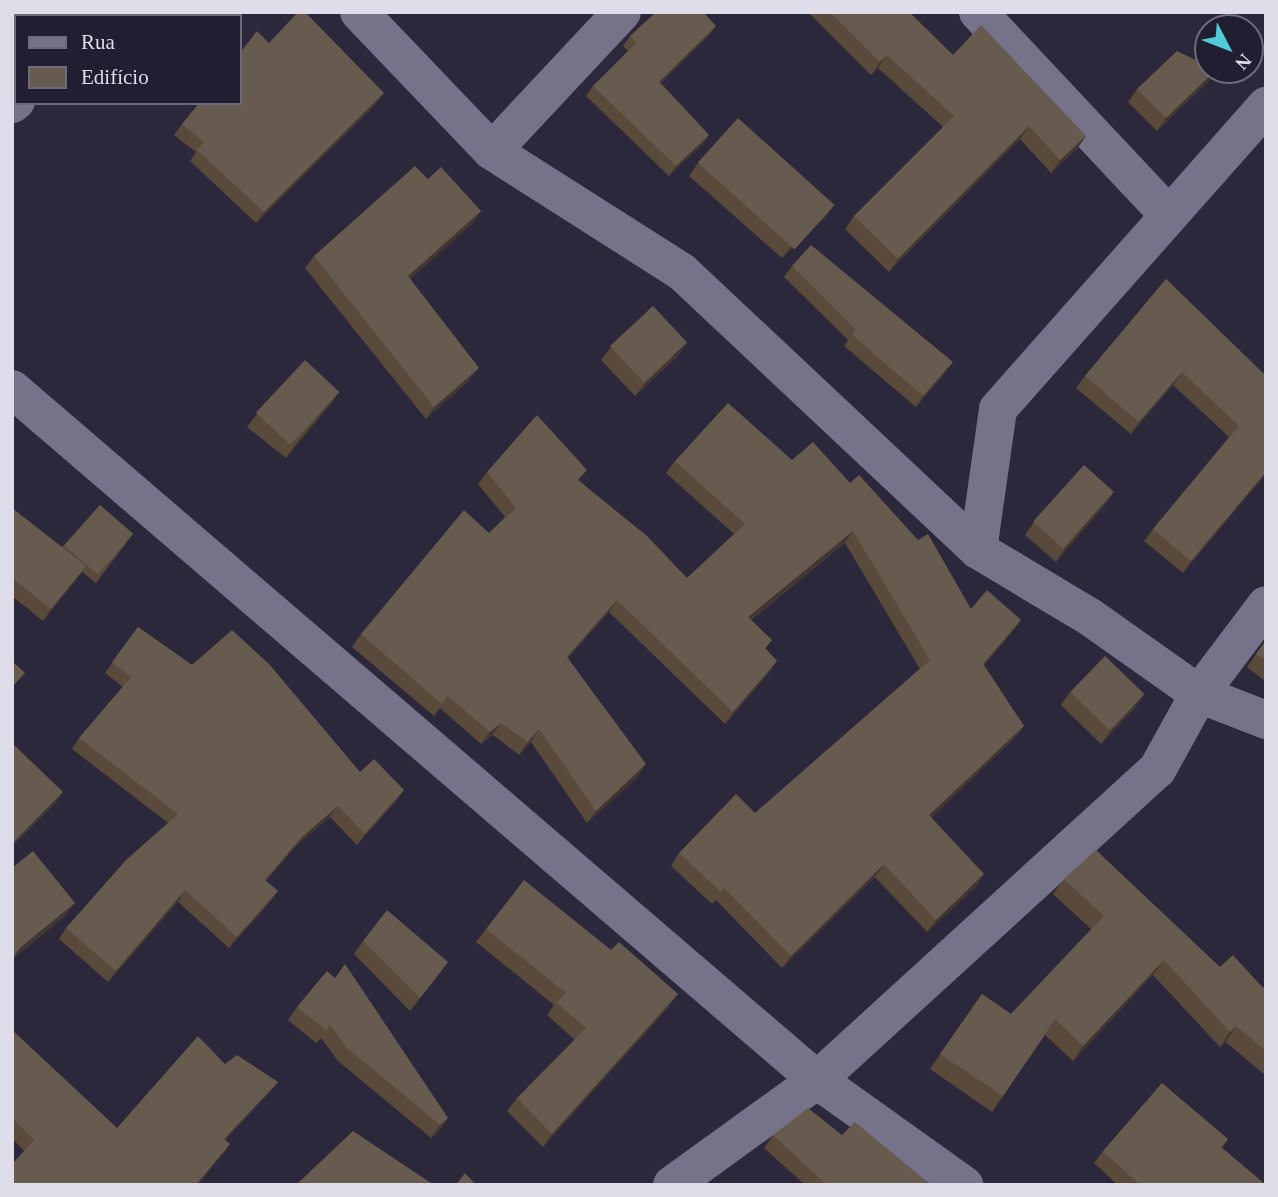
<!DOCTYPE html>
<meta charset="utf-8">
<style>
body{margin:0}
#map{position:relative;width:1278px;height:1197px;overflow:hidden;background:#2b283b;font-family:Georgia,serif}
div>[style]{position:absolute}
.street>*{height:38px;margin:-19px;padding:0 19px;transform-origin:19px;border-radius:19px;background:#767289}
.wall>*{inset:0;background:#594a3b}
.shaded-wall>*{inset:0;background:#413633}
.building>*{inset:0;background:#675a4e;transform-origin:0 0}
span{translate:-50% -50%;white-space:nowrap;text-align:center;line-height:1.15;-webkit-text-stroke:6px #221e31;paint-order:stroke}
.frame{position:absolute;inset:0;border:14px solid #dfddea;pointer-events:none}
.legend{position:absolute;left:14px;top:14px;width:228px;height:91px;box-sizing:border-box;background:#221e31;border:2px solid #6e6a7b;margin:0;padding:9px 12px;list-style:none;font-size:21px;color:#dfddea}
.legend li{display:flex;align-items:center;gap:14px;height:35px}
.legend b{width:35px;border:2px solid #6e6a7b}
.north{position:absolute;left:1194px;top:14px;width:70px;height:70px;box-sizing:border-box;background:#221e31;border:2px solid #6e6a7b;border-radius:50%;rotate:132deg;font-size:19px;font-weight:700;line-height:28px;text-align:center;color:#dfddea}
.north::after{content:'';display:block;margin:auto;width:24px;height:32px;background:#52cbd9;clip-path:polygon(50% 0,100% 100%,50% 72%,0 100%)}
</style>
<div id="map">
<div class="street">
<div style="left:359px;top:12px;width:192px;rotate:46.3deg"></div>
<div style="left:492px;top:151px;width:225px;rotate:32.5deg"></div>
<div style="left:682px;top:272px;width:406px;rotate:43.2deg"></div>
<div style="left:978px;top:550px;width:131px;rotate:30.9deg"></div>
<div style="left:1090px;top:617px;width:133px;rotate:35.2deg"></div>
<div style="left:1199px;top:694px;width:111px;rotate:-53deg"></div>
<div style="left:978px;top:12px;width:276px;rotate:46.8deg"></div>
<div style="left:97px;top:16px;width:6px;rotate:-45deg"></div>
<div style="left:12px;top:104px;width:5px;rotate:-37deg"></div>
<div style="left:492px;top:151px;width:190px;rotate:-46.9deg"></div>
<div style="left:12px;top:389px;width:1061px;rotate:40.64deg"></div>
<div style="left:817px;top:1080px;width:181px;rotate:35.5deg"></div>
<div style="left:978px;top:550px;width:142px;rotate:-81.9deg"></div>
<div style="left:998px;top:409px;width:405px;rotate:-48.5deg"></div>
<div style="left:672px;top:1185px;width:179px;rotate:-35.9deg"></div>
<div style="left:817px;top:1080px;width:460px;rotate:-42.4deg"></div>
<div style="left:1157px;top:770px;width:87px;rotate:-61.1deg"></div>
<div style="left:1199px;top:694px;width:72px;rotate:21.2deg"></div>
</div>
<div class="wall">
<div style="clip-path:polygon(808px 12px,909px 12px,953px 55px,1086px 136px,1077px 149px,1051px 173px,1020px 139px,889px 272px,845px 229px,854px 216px,943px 127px,878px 68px,871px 75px)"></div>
<div style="clip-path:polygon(716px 26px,709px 35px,661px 83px,709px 135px,703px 144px,669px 176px,586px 96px,593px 86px,628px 51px,623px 46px,630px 36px)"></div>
<div style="clip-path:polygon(269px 43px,376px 104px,256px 223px,190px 161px,196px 152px,174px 135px,182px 124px)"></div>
<div style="clip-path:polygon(1216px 70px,1207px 83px,1157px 131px,1128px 102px,1137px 89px)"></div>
<div style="clip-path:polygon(698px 163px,834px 205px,825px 218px,782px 258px,689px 176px)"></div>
<div style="clip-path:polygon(428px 179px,481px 211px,473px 223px,410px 279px,470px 380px,426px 419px,305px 268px,314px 256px)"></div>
<div style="clip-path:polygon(792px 266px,945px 373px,916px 407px,844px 346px,848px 340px,784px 277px)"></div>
<div style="clip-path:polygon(1166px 279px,1266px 376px,1266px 473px,1183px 573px,1144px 541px,1153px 529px,1229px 437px,1173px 385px,1131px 434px,1076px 388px,1085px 376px)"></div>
<div style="clip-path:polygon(611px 347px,678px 356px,635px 396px,601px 360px)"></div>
<div style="clip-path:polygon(339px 392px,330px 405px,286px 458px,247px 427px,257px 414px)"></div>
<div style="clip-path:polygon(792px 460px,850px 483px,971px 609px,1021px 620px,1012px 632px,984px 665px,1024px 726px,1015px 738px,931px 817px,976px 887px,927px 932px,875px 877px,782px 968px,716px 900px,712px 904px,671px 866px,679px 853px,755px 813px,920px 669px,845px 543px,751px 620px,772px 640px,765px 649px,777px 661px,769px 673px,725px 724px,609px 612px,568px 658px,638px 777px,587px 823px,531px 742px,519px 755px,493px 735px,481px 744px,440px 708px,434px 716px,352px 647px,361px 634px,489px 533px,505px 517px,478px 484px,487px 472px,580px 481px,687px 578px,734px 534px,666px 473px,675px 461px)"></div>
<div style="clip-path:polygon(1114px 492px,1105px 505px,1056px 562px,1025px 535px,1034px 522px)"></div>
<div style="clip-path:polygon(100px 505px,133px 534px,96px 583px,82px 572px,43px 621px,12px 596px,12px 508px,62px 547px)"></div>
<div style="clip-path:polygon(138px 627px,192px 665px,360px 772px,404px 790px,396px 801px,357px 845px,330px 817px,295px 847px,266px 881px,278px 891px,270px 902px,229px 948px,178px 902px,108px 982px,59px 939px,66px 928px,168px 823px,72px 749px,79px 738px,123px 687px,105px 673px)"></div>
<div style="clip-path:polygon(1266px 640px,1266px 682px,1247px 667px)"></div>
<div style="clip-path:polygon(1070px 692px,1136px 707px,1101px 744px,1061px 705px)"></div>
<div style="clip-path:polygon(1064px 879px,1220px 967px,1263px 988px,1266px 985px,1266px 1076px,1226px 1042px,1220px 1047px,1153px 975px,1073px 1061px,1045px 1035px,992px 1112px,930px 1069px,982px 994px,1011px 1014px,1091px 929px,1053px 894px)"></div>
<div style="clip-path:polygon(486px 929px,669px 1007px,543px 1147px,507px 1111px,517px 1098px,575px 1040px,547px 1015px,554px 1005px,476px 942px)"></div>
<div style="clip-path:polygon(363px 941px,448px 962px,410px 1011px,354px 954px)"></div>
<div style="clip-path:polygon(327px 971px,448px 1118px,439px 1131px,431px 1138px,338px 1061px,321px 1038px,316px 1043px,288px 1020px,297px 1007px)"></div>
<div style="clip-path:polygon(12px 1030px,117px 1128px,225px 1064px,278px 1082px,269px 1093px,225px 1140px,230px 1144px,222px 1155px,24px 1151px,12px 1138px)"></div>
<div style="clip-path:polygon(773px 1135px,842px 1135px,931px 1185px,805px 1185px,764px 1148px)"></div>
<div style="clip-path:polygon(1228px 1139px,1222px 1148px,1266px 1185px,1118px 1185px,1094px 1163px,1103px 1151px)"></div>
</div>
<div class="shaded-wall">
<div style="clip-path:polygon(716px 26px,709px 35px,653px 91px,659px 82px)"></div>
<div style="clip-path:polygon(887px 55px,878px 68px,871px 75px,880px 62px)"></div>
<div style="clip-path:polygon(1216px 70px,1207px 83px,1157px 131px,1166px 118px)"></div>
<div style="clip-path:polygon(384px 93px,376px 104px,256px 223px,264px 212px)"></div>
<div style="clip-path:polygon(1029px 126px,1020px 139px,889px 272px,898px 259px)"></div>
<div style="clip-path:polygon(709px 135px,703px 144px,669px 176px,676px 166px)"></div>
<div style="clip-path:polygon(1086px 136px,1077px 149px,1051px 173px,1060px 160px)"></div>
<div style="clip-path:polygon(834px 205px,825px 218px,782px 258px,792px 245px)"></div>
<div style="clip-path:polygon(481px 211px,473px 223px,400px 289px,408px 276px)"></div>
<div style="clip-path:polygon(687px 343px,678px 356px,635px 396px,645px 383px)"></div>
<div style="clip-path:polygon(953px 362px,945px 373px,916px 407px,923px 396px)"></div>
<div style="clip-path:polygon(479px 368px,470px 380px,426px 419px,434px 407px)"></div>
<div style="clip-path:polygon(1182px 372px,1173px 385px,1131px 434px,1139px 422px)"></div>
<div style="clip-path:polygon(339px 392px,330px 405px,286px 458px,295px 445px)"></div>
<div style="clip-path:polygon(1266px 472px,1263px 478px,1183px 573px,1191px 561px)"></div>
<div style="clip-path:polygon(1114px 492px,1105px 505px,1056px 562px,1065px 548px)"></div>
<div style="clip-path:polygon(853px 531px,845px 543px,739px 629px,748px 617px)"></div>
<div style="clip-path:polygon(86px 566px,78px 578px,43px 621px,51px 609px)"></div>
<div style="clip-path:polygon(617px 600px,609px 612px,559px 669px,567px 657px)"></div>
<div style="clip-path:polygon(1021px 620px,1012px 632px,975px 676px,983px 664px)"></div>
<div style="clip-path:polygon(777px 661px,769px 673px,725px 724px,733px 712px)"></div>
<div style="clip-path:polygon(1145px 694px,1136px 707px,1101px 744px,1110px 731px)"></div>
<div style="clip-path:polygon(501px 723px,493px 735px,481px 744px,490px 732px)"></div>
<div style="clip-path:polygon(1024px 726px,1015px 738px,921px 828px,929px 815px)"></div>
<div style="clip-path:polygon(539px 729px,531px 742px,519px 755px,528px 742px)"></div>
<div style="clip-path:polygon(646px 764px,638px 777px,587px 823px,596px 811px)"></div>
<div style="clip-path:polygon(404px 790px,396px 801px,357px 845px,365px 834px)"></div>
<div style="clip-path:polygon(63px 792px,56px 803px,12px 847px,12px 844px)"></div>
<div style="clip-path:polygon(338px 806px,330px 817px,295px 847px,257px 891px,265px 880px,303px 836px)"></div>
<div style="clip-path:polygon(884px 864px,875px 877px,782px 968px,791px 956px)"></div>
<div style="clip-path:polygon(984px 874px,976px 887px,927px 932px,936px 920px)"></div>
<div style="clip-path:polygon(185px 890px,178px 902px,108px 982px,116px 971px)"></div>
<div style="clip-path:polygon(278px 891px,270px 902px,229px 948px,237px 937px)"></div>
<div style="clip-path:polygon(75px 903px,66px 916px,12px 960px,12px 959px,21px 947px)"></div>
<div style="clip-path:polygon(1164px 960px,1153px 975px,1073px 1061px,1083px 1046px)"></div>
<div style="clip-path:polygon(448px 962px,439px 975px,410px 1011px,420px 998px)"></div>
<div style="clip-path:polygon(678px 994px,669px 1007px,543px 1147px,552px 1134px)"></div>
<div style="clip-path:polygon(1236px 1026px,1226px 1042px,1220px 1047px,1230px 1032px)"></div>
<div style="clip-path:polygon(278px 1082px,269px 1093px,215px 1151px,224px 1139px)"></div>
<div style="clip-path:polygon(448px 1118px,439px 1131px,431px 1138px,440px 1125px)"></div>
<div style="clip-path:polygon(230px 1144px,222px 1155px,198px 1185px,196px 1185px)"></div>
</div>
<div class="building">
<div style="clip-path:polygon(298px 12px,305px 12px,384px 93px,264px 212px,197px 150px,204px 142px,182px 124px,199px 103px,240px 103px,240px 53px,257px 31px,269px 43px)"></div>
<div style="clip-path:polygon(656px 12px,703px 12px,716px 26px,659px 82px,709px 135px,676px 166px,593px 86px,636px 43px,630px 36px)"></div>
<div style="clip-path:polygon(830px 12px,909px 12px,953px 55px,981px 25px,1086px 136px,1060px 160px,1029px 126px,898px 259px,854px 216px,954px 116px,887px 55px,880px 62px)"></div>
<div style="clip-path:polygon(1177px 51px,1208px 66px,1208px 70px,1216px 70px,1166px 118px,1137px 89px)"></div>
<div style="left:738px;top:118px;width:130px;height:60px;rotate:42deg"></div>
<div style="clip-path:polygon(415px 166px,428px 179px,441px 167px,481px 211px,408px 276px,479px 368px,434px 407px,314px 256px)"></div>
<div style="clip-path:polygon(811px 245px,953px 362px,923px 396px,852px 335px,856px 330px,792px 266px)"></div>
<div style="clip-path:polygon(1166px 279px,1266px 376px,1266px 460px,1265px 461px,1266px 461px,1266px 472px,1191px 561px,1153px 529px,1239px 426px,1182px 372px,1139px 422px,1085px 376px)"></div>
<div style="left:653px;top:306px;width:50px;height:59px;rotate:47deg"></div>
<div style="left:305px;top:360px;width:47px;height:72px;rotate:43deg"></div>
<div style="clip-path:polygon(728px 403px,792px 460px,813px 442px,850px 483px,859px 475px,918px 540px,928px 534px,971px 609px,987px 590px,1021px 620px,983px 664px,1024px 726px,929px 815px,984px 874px,936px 920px,884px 864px,791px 956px,724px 888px,721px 892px,679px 853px,736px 794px,755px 813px,930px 660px,853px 531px,748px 617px,772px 640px,765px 648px,777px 661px,733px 712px,617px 600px,567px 657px,646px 764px,596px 811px,539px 729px,528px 742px,501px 723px,490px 732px,448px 696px,442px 704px,361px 634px,464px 510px,489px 533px,516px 508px,487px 472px,537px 415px,587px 470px,578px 480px,647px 536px,687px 578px,745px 524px,675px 461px)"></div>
<div style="left:1084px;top:465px;width:40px;height:76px;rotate:42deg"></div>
<div style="left:100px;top:505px;width:44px;height:54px;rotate:41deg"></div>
<div style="clip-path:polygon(12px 508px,86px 566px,51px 609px,12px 578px)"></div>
<div style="clip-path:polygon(138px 627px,192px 665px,232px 630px,269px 664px,360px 772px,374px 759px,404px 790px,365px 834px,338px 806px,303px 836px,265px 880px,278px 891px,237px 937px,185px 890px,116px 971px,66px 928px,126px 860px,178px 814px,79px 738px,131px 677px,112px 662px)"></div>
<div style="clip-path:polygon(1266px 640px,1266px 661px,1256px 654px)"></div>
<div style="left:1105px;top:656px;width:55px;height:50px;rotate:44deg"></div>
<div style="clip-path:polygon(12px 661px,25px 673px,12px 687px)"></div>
<div style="clip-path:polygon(12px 743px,63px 792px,12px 844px)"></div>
<div style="clip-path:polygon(1096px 850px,1220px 967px,1233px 955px,1263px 988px,1266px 985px,1266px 1051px,1236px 1026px,1230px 1032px,1164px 960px,1083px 1046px,1055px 1019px,1003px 1096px,940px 1054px,982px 994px,1011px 1014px,1104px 916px,1064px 879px)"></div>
<div style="clip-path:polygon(33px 851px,75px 903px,21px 947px,12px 959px,12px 868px)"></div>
<div style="clip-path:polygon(524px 880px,611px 950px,619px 942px,678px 994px,552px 1134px,517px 1098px,586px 1028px,556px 1002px,566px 993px,486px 929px)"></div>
<div style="clip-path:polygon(387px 910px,448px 962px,420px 998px,363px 941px)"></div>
<div style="clip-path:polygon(345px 964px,448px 1118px,440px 1125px,347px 1048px,330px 1025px,326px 1030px,297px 1007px,327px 971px,335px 978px)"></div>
<div style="clip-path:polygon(12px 1030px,117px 1128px,198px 1036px,225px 1064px,237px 1055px,278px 1082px,224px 1139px,230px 1144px,196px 1185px,12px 1185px,12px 1164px,34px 1140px,12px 1118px)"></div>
<div style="clip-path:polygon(1162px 1083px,1228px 1139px,1221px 1147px,1266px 1185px,1140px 1185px,1103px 1151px)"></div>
<div style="clip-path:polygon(808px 1108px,842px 1135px,855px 1122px,931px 1185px,827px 1185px,773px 1135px)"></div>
<div style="clip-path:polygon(353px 1131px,434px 1185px,296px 1185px)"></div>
<div style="clip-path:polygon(465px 1173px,476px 1185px,456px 1185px)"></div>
</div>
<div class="frame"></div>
<ul class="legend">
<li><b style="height:9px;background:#767289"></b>Rua</li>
<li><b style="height:19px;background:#675a4e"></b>Edifício</li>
</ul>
<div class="north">N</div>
</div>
